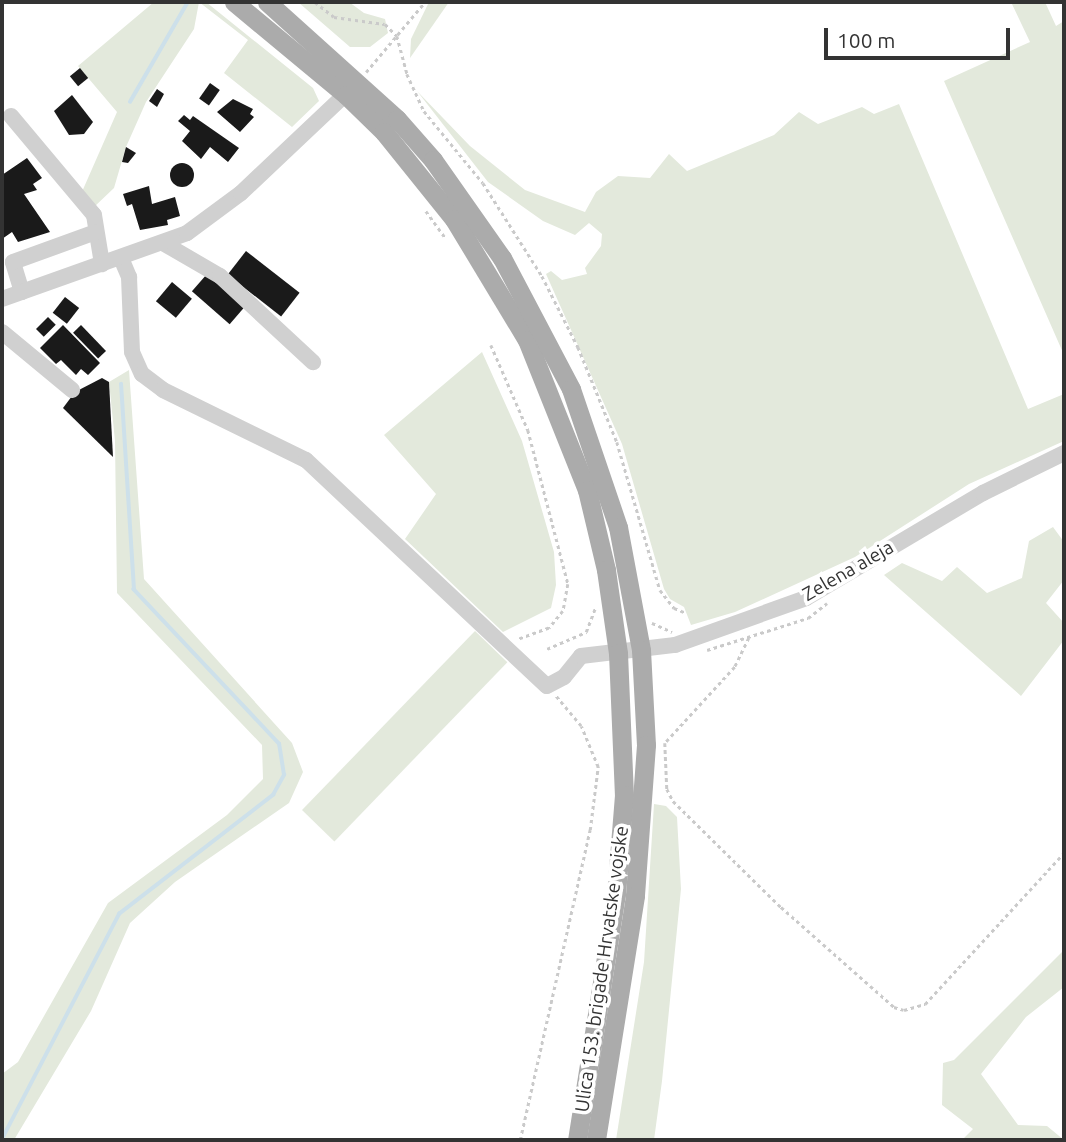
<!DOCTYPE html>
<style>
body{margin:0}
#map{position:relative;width:1066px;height:1142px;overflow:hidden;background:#fff;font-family:Ubuntu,sans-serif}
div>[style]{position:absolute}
.green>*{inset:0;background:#e3e9dc;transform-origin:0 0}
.stream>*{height:3.5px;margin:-1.75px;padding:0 1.75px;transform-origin:1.75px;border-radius:1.75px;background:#cde0ea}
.building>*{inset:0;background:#1a1a1a;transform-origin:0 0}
.round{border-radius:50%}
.path>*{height:2.5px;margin-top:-1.25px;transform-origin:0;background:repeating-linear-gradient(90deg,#cacaca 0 3.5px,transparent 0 7px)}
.minor>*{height:16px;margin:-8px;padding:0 8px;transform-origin:8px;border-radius:8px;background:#d0d0d0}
.major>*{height:19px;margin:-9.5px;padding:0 9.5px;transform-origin:9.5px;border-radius:9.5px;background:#ababab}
span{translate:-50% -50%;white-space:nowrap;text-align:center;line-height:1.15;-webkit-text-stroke:7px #fff;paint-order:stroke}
.street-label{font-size:19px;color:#333}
.frame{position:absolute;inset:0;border:4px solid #333;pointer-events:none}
.scale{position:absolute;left:824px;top:28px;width:186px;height:32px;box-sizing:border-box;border:4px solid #333;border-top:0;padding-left:9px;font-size:21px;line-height:24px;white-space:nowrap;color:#333;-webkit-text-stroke:5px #fff;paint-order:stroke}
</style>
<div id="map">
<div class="green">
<div style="clip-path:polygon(154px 2px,206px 2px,313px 88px,319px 101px,292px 127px,224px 73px,248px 40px,199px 2px,194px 29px,146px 102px,126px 147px,114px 188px,93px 208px,81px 194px,117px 112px,78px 66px)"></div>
<div style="clip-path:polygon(298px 2px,349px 2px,364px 13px,385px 19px,388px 33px,370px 47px,350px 47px)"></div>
<div style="clip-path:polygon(429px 2px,449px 2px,410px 58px,411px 39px)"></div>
<div style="clip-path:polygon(1011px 2px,1045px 2px,1056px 26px,1064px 21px,1064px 355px,944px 81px,1030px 42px)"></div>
<div style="clip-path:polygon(417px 91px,470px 146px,525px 190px,585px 212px,596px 192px,618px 176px,650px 178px,669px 154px,687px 171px,774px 135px,799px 112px,818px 124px,862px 107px,874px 114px,899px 104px,1028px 409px,1064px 394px,1064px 441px,969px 484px,855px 557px,735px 612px,691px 625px,684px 607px,670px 599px,664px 589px,622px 444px,546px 274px,551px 271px,562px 280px,587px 274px,585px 268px,601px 246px,602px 234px,589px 223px,575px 235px,543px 221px,488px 182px)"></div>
<div style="clip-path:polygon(482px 352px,522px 441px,554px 552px,556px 585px,551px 608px,503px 632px,405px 539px,436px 494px,384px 435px)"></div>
<div style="clip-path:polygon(129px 370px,144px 579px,292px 743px,303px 772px,289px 803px,175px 882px,130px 923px,91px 1011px,14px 1140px,2px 1140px,2px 1074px,18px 1062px,108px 903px,227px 815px,263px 779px,262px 745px,117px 593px,115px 441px,109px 382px)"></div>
<div style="clip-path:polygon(1053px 527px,1064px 542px,1064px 580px,1046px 603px,1064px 623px,1064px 640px,1021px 696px,884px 575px,902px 563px,942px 581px,957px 567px,987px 593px,1022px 578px,1029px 541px)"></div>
<div style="left:475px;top:631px;width:45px;height:249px;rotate:44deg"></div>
<div style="clip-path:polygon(654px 804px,666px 806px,677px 817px,681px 889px,662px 1081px,654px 1140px,616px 1140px,644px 962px)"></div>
<div style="clip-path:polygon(1064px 950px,1064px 987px,1026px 1017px,981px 1074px,1018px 1125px,1047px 1126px,1064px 1140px,962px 1140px,973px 1129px,942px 1105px,943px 1063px,954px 1060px)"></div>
</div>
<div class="stream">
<div style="left:130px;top:102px;width:116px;rotate:-59.9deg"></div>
<div style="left:2px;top:1139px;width:254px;rotate:-62.5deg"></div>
<div style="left:119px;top:914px;width:195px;rotate:-37.7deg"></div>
<div style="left:273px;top:795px;width:23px;rotate:-61deg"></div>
<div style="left:284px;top:775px;width:31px;rotate:-99deg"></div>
<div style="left:279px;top:744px;width:212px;rotate:-133.3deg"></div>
<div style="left:134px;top:590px;width:206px;rotate:-93.6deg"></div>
</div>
<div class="building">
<div style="left:80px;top:68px;width:13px;height:13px;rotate:51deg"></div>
<div style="left:210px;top:83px;width:12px;height:19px;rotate:35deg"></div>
<div style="clip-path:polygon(157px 89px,164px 94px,157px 107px,149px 101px)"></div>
<div style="clip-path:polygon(72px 95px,93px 122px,84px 134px,69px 135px,54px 111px)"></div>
<div style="clip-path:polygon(233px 99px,253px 109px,250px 114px,254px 117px,240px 132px,217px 112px)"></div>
<div style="clip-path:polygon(184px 115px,190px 120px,193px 116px,239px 148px,228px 162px,210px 147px,201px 159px,182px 141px,190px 131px,178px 121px)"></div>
<div style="clip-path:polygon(126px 147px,136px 153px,128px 163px,122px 162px)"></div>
<div style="clip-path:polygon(27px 158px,42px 178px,33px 184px,37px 190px,24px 194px,50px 232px,18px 242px,12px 232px,2px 239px,2px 175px)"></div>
<div class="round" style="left:170px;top:163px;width:24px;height:24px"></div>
<div style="clip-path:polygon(149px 186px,152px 204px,175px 197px,180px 216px,167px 220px,168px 225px,140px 230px,132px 204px,127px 206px,123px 194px)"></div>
<div style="left:246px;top:251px;width:68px;height:30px;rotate:38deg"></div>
<div style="left:207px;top:274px;width:50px;height:23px;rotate:41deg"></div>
<div style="left:172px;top:282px;width:26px;height:25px;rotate:40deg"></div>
<div style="left:65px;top:297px;width:18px;height:20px;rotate:38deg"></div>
<div style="left:48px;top:317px;width:11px;height:17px;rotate:45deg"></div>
<div style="clip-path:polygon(63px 325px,100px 363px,88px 375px,81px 369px,76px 375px,61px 360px,56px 364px,40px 348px)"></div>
<div style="left:81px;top:325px;width:36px;height:11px;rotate:46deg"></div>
<div style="clip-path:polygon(102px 378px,109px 382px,113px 457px,63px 408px,75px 392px)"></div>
</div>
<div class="path">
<div style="left:315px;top:2px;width:24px;rotate:38deg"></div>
<div style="left:334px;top:17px;width:51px;rotate:7.8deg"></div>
<div style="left:385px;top:24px;width:17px;rotate:45deg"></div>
<div style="left:397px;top:36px;width:39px;rotate:75deg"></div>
<div style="left:407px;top:74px;width:41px;rotate:65.3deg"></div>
<div style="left:424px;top:111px;width:93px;rotate:50.7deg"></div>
<div style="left:483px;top:183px;width:110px;rotate:57.6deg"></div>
<div style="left:542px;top:276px;width:80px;rotate:63.1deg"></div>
<div style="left:578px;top:347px;width:103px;rotate:67.7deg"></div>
<div style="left:617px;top:442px;width:154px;rotate:73.8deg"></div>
<div style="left:660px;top:590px;width:23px;rotate:52deg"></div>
<div style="left:674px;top:608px;width:11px;rotate:22deg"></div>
<div style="left:366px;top:72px;width:92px;rotate:-49.9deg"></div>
<div style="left:426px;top:211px;width:32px;rotate:54deg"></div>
<div style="left:491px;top:345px;width:93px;rotate:66.5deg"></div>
<div style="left:528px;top:430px;width:159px;rotate:75.4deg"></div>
<div style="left:568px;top:584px;width:27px;rotate:100deg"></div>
<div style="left:563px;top:611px;width:22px;rotate:129deg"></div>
<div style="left:549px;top:628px;width:33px;rotate:160deg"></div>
<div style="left:652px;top:623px;width:22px;rotate:24deg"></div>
<div style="left:749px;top:638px;width:32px;rotate:116deg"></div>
<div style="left:735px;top:667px;width:103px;rotate:132.6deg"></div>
<div style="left:665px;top:743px;width:46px;rotate:87.5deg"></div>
<div style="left:667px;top:789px;width:13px;rotate:63deg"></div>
<div style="left:673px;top:801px;width:151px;rotate:44.5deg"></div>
<div style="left:781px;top:907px;width:151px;rotate:41.5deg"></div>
<div style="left:894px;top:1007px;width:10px;rotate:17deg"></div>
<div style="left:904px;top:1010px;width:22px;rotate:-16deg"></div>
<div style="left:925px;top:1004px;width:205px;rotate:-47.4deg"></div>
<div style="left:547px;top:649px;width:43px;rotate:-23.6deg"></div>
<div style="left:586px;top:632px;width:25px;rotate:-69deg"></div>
<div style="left:707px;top:650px;width:106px;rotate:-17.6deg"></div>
<div style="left:808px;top:618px;width:24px;rotate:-38deg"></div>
<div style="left:520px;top:1140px;width:318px;rotate:-77.3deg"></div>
<div style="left:590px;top:830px;width:64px;rotate:-82.8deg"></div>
<div style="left:598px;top:767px;width:44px;rotate:-112.5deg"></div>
<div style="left:581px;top:726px;width:39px;rotate:-130deg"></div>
</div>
<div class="minor">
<div style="left:11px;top:116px;width:129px;rotate:50deg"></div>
<div style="left:94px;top:215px;width:50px;rotate:80.7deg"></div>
<div style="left:163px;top:243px;width:66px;rotate:30.1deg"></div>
<div style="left:220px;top:276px;width:127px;rotate:42.8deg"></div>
<div style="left:121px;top:258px;width:21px;rotate:67deg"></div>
<div style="left:129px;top:277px;width:75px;rotate:87.7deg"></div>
<div style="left:132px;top:352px;width:24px;rotate:66deg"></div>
<div style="left:142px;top:374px;width:26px;rotate:37deg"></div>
<div style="left:163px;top:390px;width:159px;rotate:26.1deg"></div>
<div style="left:306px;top:460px;width:330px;rotate:43.2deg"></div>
<div style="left:547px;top:686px;width:19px;rotate:-28deg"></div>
<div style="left:564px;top:677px;width:27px;rotate:-51deg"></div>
<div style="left:581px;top:656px;width:95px;rotate:-6.7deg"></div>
<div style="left:675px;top:645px;width:139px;rotate:-19.7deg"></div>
<div style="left:806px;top:598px;width:206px;rotate:-30.7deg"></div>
<div style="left:983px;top:493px;width:90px;rotate:-26.3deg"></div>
<div style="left:22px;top:292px;width:31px;rotate:-107deg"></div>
<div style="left:13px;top:262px;width:88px;rotate:-19.9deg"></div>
<div style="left:2px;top:299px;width:196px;rotate:-19.6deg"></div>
<div style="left:187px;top:233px;width:67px;rotate:-36.5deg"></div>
<div style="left:241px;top:193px;width:154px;rotate:-43.4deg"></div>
<div style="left:2px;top:332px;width:91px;rotate:39.6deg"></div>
</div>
<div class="major">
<div style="left:234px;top:2px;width:146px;rotate:39.7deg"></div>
<div style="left:346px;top:95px;width:53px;rotate:44.2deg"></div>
<div style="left:384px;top:132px;width:112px;rotate:51.2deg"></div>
<div style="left:454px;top:219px;width:141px;rotate:58.9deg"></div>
<div style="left:527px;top:340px;width:162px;rotate:68.2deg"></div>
<div style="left:587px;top:490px;width:82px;rotate:76.6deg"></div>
<div style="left:606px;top:570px;width:84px;rotate:81.8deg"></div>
<div style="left:618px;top:653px;width:142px;rotate:87.6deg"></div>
<div style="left:624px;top:795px;width:99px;rotate:94.6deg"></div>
<div style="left:616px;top:894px;width:249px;rotate:99deg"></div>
<div style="left:267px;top:2px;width:175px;rotate:42deg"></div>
<div style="left:397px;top:119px;width:55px;rotate:48.7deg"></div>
<div style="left:433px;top:160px;width:120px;rotate:54.9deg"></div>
<div style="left:502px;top:258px;width:148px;rotate:62.2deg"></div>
<div style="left:571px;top:389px;width:146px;rotate:71.2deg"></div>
<div style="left:618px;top:527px;width:125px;rotate:79.4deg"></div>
<div style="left:641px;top:650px;width:95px;rotate:87deg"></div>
<div style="left:646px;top:745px;width:151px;rotate:94.2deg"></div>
<div style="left:635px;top:896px;width:247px;rotate:99.1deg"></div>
</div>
<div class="street-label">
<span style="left:848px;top:571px;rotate:-30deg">Zelena aleja</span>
<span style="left:602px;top:969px;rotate:-82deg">Ulica 153. brigade Hrvatske vojske</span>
</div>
<div class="frame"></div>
<div class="scale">100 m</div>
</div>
